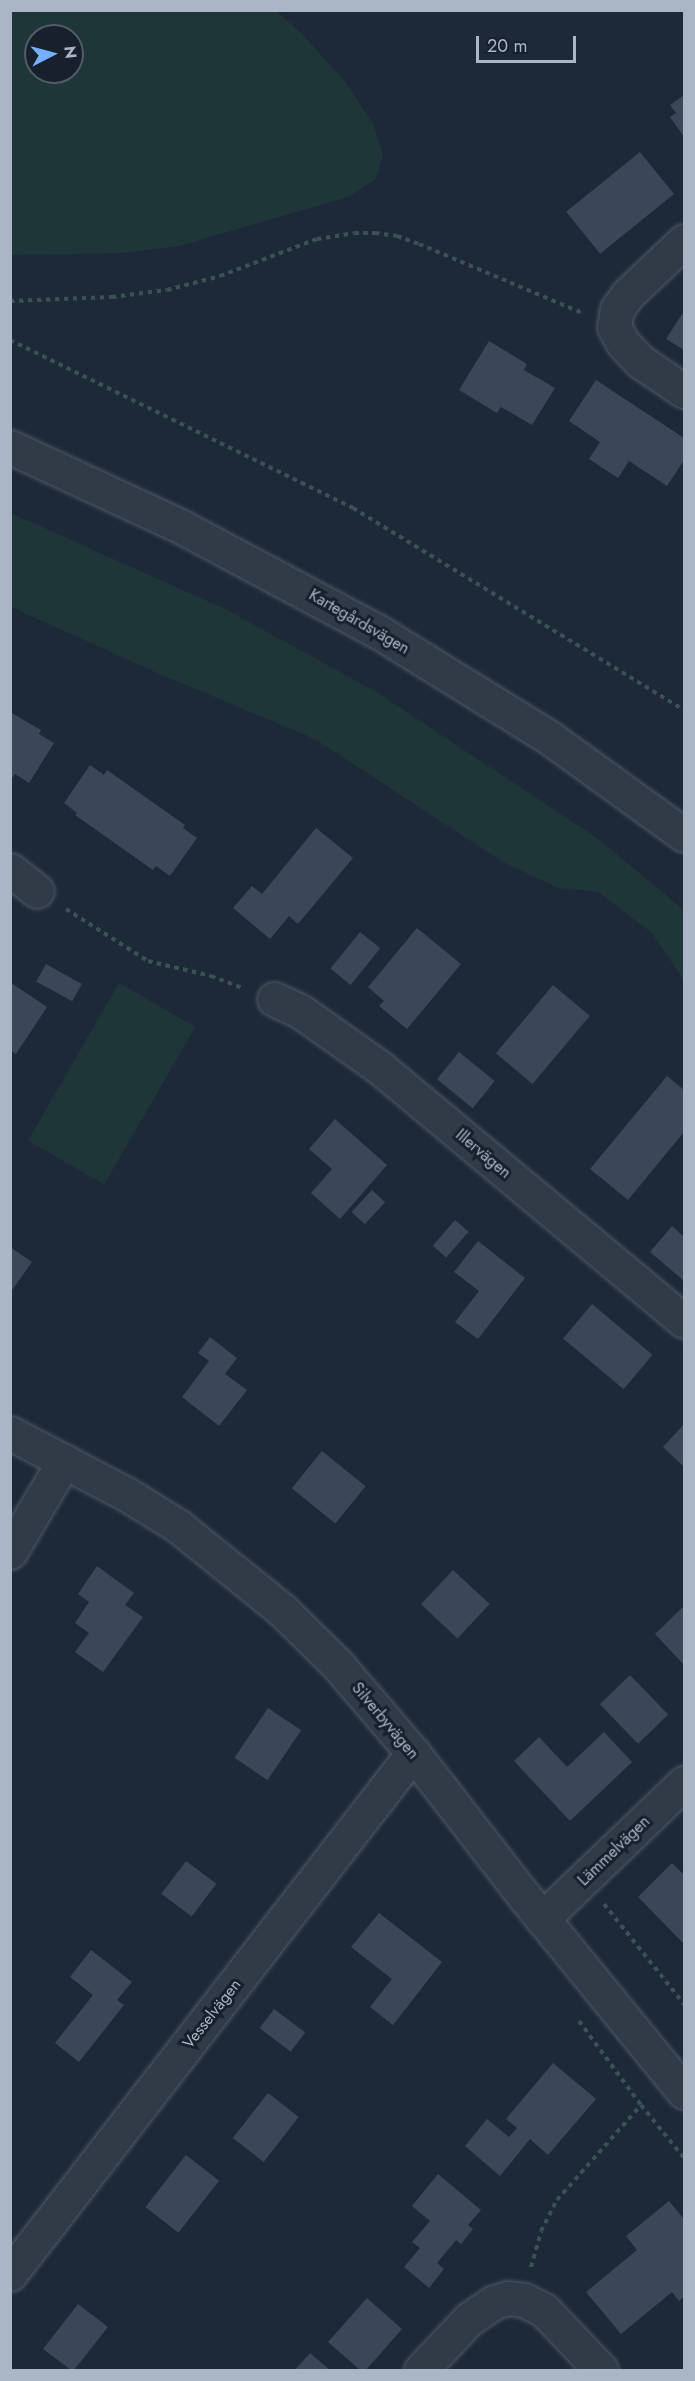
<!DOCTYPE html>
<meta charset="utf-8">
<style>
body{margin:0}
#map{position:relative;width:695px;height:2381px;overflow:hidden;background:#1d2938;font-family:Jost,sans-serif}
div>[style]{position:absolute}
.green>*{inset:0;background:#1f3639;transform-origin:0 0}
.building>*{inset:0;background:#394758;transform-origin:0 0}
.path>*{height:4px;margin-top:-2px;transform-origin:0;background:repeating-linear-gradient(90deg,#3a5253 0 4.5px,transparent 0 9px)}
.roads{filter:drop-shadow(0 0 2px #4e5966) drop-shadow(0 0 2px #4e5966)}
.minor>*{height:33px;margin:-16.5px;padding:0 16.5px;transform-origin:16.5px;border-radius:16.5px;background:#313b48}
span{translate:-50% -50%;white-space:nowrap;text-align:center;line-height:1.15;-webkit-text-stroke:6px #17202c;paint-order:stroke}
.street-label{font-size:16px;color:#aab6c5}
.frame{position:absolute;inset:0;border:12px solid #aab6c5;pointer-events:none}
.north{position:absolute;left:24px;top:24px;width:60px;height:60px;box-sizing:border-box;background:#17202c;border:2px solid #525c69;border-radius:50%;rotate:84deg;font-size:16px;font-weight:700;line-height:24px;text-align:center;color:#aab6c5}
.north::after{content:'';display:block;margin:auto;width:21px;height:27px;background:#76afff;clip-path:polygon(50% 0,100% 100%,50% 72%,0 100%)}
.scale{position:absolute;left:476px;top:36px;width:100px;height:27px;box-sizing:border-box;border:3px solid #aab6c5;border-top:0;padding-left:8px;font-size:18px;line-height:21px;white-space:nowrap;color:#aab6c5;-webkit-text-stroke:4px #17202c;paint-order:stroke}
</style>
<div id="map">
<div class="green">
<div style="clip-path:polygon(evenodd,11px 10px,276px 11px,302px 34px,347px 84px,374px 126px,383px 155px,376px 179px,348px 197px,179px 246px,125px 253px,11px 255px,11px 10px,36px 36px,72px 36px,72px 72px,36px 72px,36px 36px)"></div>
<div style="clip-path:polygon(11px 513px,227px 610px,378px 693px,601px 841px,684px 910px,684px 988px,681px 976px,652px 933px,598px 892px,558px 888px,503px 862px,315px 739px,162px 675px,11px 607px)"></div>
<div style="left:119px;top:983px;width:88px;height:182px;rotate:30deg"></div>
</div>
<div class="building">
<div style="clip-path:polygon(684px 95px,684px 137px,670px 117px,676px 113px,670px 105px)"></div>
<div style="left:640px;top:152px;width:54px;height:95px;rotate:51deg"></div>
<div style="clip-path:polygon(682px 314px,684px 316px,684px 350px,666px 339px)"></div>
<div style="clip-path:polygon(489px 341px,527px 364px,524px 370px,555px 388px,532px 425px,501px 407px,497px 413px,459px 390px)"></div>
<div style="clip-path:polygon(596px 380px,684px 438px,684px 460px,667px 486px,629px 461px,618px 478px,589px 459px,600px 442px,569px 421px)"></div>
<div style="clip-path:polygon(10px 712px,41px 730px,39px 734px,54px 743px,29px 783px,15px 774px,10px 781px)"></div>
<div style="clip-path:polygon(90px 765px,104px 775px,107px 770px,185px 825px,183px 828px,197px 838px,170px 876px,156px 866px,153px 870px,75px 815px,77px 813px,64px 803px)"></div>
<div style="clip-path:polygon(316px 828px,353px 858px,298px 924px,289px 916px,270px 939px,233px 908px,252px 886px,262px 894px)"></div>
<div style="clip-path:polygon(417px 928px,461px 964px,407px 1029px,379px 1006px,384px 1001px,368px 987px)"></div>
<div style="left:360px;top:932px;width:26px;height:47px;rotate:39deg"></div>
<div style="left:46px;top:964px;width:41px;height:20px;rotate:29deg"></div>
<div style="clip-path:polygon(10px 982px,47px 1007px,16px 1054px,10px 1050px)"></div>
<div style="left:553px;top:985px;width:48px;height:89px;rotate:40deg"></div>
<div style="left:459px;top:1052px;width:46px;height:35px;rotate:39deg"></div>
<div style="clip-path:polygon(667px 1076px,684px 1090px,684px 1132px,628px 1200px,590px 1169px)"></div>
<div style="clip-path:polygon(335px 1119px,387px 1165px,340px 1219px,311px 1193px,332px 1169px,309px 1149px)"></div>
<div style="left:372px;top:1190px;width:18px;height:30px;rotate:43deg"></div>
<div style="left:455px;top:1220px;width:18px;height:34px;rotate:41deg"></div>
<div style="clip-path:polygon(672px 1226px,684px 1237px,684px 1281px,650px 1252px)"></div>
<div style="clip-path:polygon(478px 1241px,525px 1278px,478px 1339px,455px 1322px,479px 1291px,454px 1272px)"></div>
<div style="clip-path:polygon(10px 1247px,32px 1262px,10px 1293px)"></div>
<div style="left:592px;top:1304px;width:79px;height:45px;rotate:40deg"></div>
<div style="clip-path:polygon(210px 1337px,237px 1358px,225px 1374px,247px 1390px,219px 1426px,182px 1397px,209px 1361px,198px 1353px)"></div>
<div style="clip-path:polygon(684px 1424px,684px 1467px,663px 1447px)"></div>
<div style="left:322px;top:1451px;width:56px;height:48px;rotate:39deg"></div>
<div style="clip-path:polygon(97px 1566px,134px 1593px,125px 1605px,143px 1617px,103px 1672px,75px 1652px,89px 1633px,75px 1623px,89px 1602px,78px 1594px)"></div>
<div style="left:453px;top:1570px;width:50px;height:47px;rotate:43deg"></div>
<div style="clip-path:polygon(684px 1606px,684px 1665px,655px 1634px)"></div>
<div style="left:630px;top:1675px;width:55px;height:42px;rotate:46deg"></div>
<div style="left:268px;top:1708px;width:40px;height:60px;rotate:34deg"></div>
<div style="clip-path:polygon(604px 1732px,632px 1762px,570px 1821px,514px 1761px,539px 1737px,567px 1767px)"></div>
<div style="left:186px;top:1861px;width:38px;height:41px;rotate:37deg"></div>
<div style="clip-path:polygon(672px 1863px,684px 1875px,684px 1944px,638px 1897px)"></div>
<div style="clip-path:polygon(379px 1913px,442px 1962px,393px 2025px,370px 2007px,392px 1979px,351px 1947px)"></div>
<div style="clip-path:polygon(91px 1950px,132px 1982px,117px 2000px,124px 2005px,79px 2062px,55px 2043px,93px 1995px,70px 1977px)"></div>
<div style="left:274px;top:2009px;width:39px;height:24px;rotate:37deg"></div>
<div style="clip-path:polygon(553px 2063px,596px 2099px,548px 2155px,530px 2139px,500px 2176px,465px 2146px,487px 2119px,509px 2137px,517px 2128px,506px 2119px)"></div>
<div style="left:268px;top:2093px;width:39px;height:57px;rotate:38deg"></div>
<div style="left:186px;top:2155px;width:42px;height:66px;rotate:38deg"></div>
<div style="clip-path:polygon(438px 2174px,481px 2210px,468px 2225px,473px 2229px,461px 2244px,456px 2240px,437px 2263px,444px 2269px,429px 2288px,404px 2267px,420px 2248px,412px 2242px,430px 2221px,412px 2206px)"></div>
<div style="clip-path:polygon(669px 2201px,684px 2219px,684px 2297px,679px 2301px,672px 2292px,621px 2334px,586px 2292px,637px 2250px,626px 2236px)"></div>
<div style="clip-path:polygon(367px 2298px,402px 2329px,366px 2370px,360px 2370px,328px 2342px)"></div>
<div style="clip-path:polygon(78px 2304px,108px 2327px,74px 2370px,71px 2370px,43px 2349px)"></div>
<div style="clip-path:polygon(310px 2353px,330px 2370px,295px 2370px)"></div>
</div>
<div class="path">
<div style="left:10px;top:301px;width:102px;rotate:-2.2deg"></div>
<div style="left:112px;top:297px;width:55px;rotate:-7.3deg"></div>
<div style="left:167px;top:290px;width:55px;rotate:-14.8deg"></div>
<div style="left:220px;top:276px;width:104px;rotate:-20.9deg"></div>
<div style="left:317px;top:239px;width:37px;rotate:-9deg"></div>
<div style="left:354px;top:233px;width:21px"></div>
<div style="left:375px;top:233px;width:22px;rotate:8deg"></div>
<div style="left:397px;top:236px;width:23px;rotate:20deg"></div>
<div style="left:419px;top:244px;width:177px;rotate:22.9deg"></div>
<div style="left:10px;top:340px;width:382px;rotate:26.1deg"></div>
<div style="left:353px;top:508px;width:388px;rotate:31.4deg"></div>
<div style="left:66px;top:909px;width:97px;rotate:32.4deg"></div>
<div style="left:148px;top:961px;width:65px;rotate:13.4deg"></div>
<div style="left:211px;top:976px;width:34px;rotate:21deg"></div>
<div style="left:604px;top:1904px;width:128px;rotate:51.3deg"></div>
<div style="left:579px;top:2021px;width:104px;rotate:53.6deg"></div>
<div style="left:641px;top:2105px;width:68px;rotate:50.9deg"></div>
<div style="left:531px;top:2267px;width:37px;rotate:-74deg"></div>
<div style="left:541px;top:2231px;width:35px;rotate:-63deg"></div>
<div style="left:557px;top:2200px;width:127px;rotate:-48.5deg"></div>
</div>
<div class="roads">
<div class="minor">
<div style="left:684px;top:241px;width:77px;rotate:136.6deg"></div>
<div style="left:628px;top:294px;width:19px;rotate:126deg"></div>
<div style="left:617px;top:309px;width:18px;rotate:99deg"></div>
<div style="left:614px;top:327px;width:18px;rotate:61deg"></div>
<div style="left:623px;top:343px;width:26px;rotate:47deg"></div>
<div style="left:641px;top:362px;width:52px;rotate:34deg"></div>
<div style="left:10px;top:447px;width:190px;rotate:24.9deg"></div>
<div style="left:182px;top:527px;width:221px;rotate:28.1deg"></div>
<div style="left:377px;top:631px;width:203px;rotate:31.7deg"></div>
<div style="left:550px;top:738px;width:165px;rotate:35.9deg"></div>
<div style="left:10px;top:870px;width:34px;rotate:38deg"></div>
<div style="left:274px;top:999px;width:29px;rotate:25deg"></div>
<div style="left:300px;top:1011px;width:97px;rotate:35.3deg"></div>
<div style="left:379px;top:1067px;width:397px;rotate:39.8deg"></div>
<div style="left:10px;top:1433px;width:133px;rotate:27.7deg"></div>
<div style="left:128px;top:1495px;width:59px;rotate:31.8deg"></div>
<div style="left:178px;top:1526px;width:134px;rotate:38.9deg"></div>
<div style="left:282px;top:1610px;width:77px;rotate:44.5deg"></div>
<div style="left:337px;top:1664px;width:117px;rotate:49.5deg"></div>
<div style="left:413px;top:1753px;width:181px;rotate:52.2deg"></div>
<div style="left:524px;top:1896px;width:253px;rotate:50.8deg"></div>
<div style="left:10px;top:1552px;width:106px;rotate:-59.3deg"></div>
<div style="left:542px;top:1919px;width:197px;rotate:-43.8deg"></div>
<div style="left:10px;top:2274px;width:659px;rotate:-52.28deg"></div>
<div style="left:421px;top:2370px;width:70px;rotate:-46.7deg"></div>
<div style="left:469px;top:2319px;width:30px;rotate:-34deg"></div>
<div style="left:494px;top:2302px;width:15px;rotate:-16deg"></div>
<div style="left:508px;top:2298px;width:16px;rotate:7deg"></div>
<div style="left:524px;top:2300px;width:22px;rotate:27deg"></div>
<div style="left:544px;top:2310px;width:83px;rotate:46.5deg"></div>
</div>
</div>
<div class="street-label">
<span style="left:359px;top:622px;rotate:30deg">Kartegårdsvägen</span>
<span style="left:483px;top:1154px;rotate:40deg">Illervägen</span>
<span style="left:385px;top:1721px;rotate:50deg">Silverbyvägen</span>
<span style="left:614px;top:1851px;rotate:-44deg">Lämmelvägen</span>
<span style="left:212px;top:2014px;rotate:-52deg">Vesselvägen</span>
</div>
<div class="frame"></div>
<div class="north">N</div>
<div class="scale">20 m</div>
</div>
